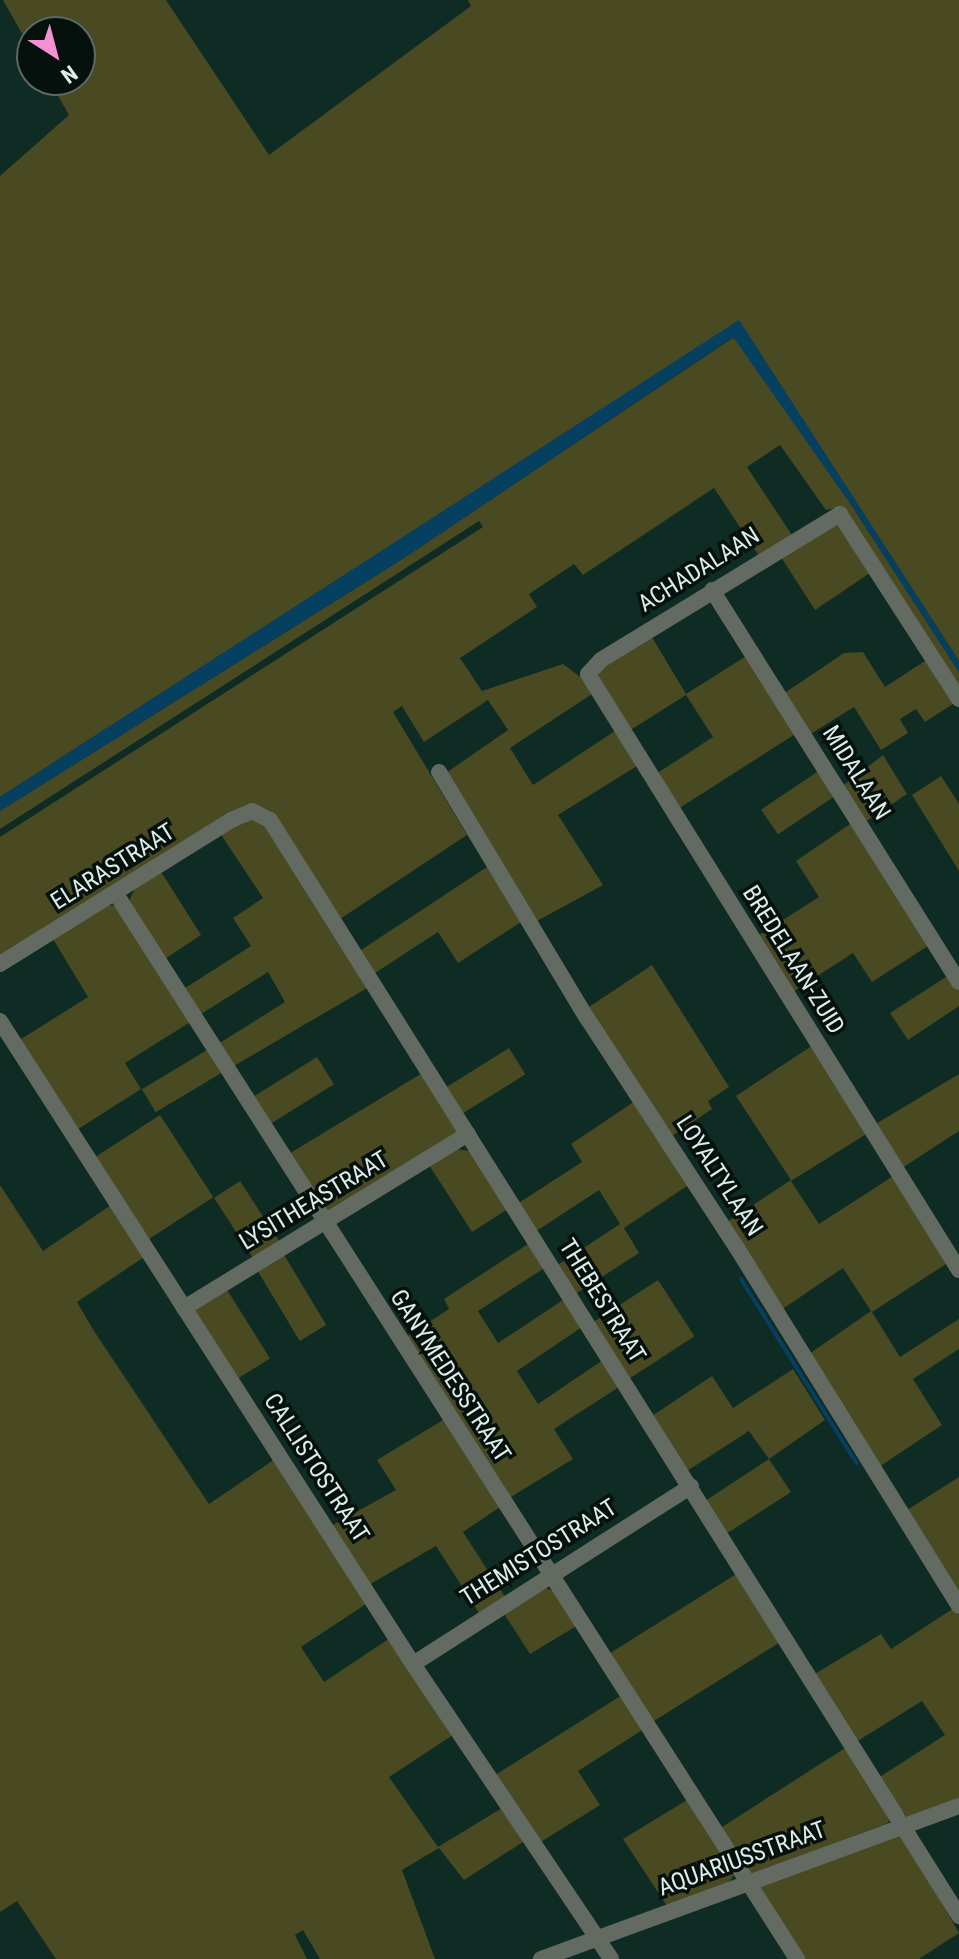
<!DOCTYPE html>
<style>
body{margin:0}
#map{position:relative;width:959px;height:1959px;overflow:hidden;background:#0e2b24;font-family:"Roboto Condensed",sans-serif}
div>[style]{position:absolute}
.green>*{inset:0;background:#494922;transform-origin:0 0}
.water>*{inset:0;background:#064061}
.stream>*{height:4px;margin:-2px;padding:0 2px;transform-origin:2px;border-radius:2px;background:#064061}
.minor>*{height:16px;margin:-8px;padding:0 8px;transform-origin:8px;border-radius:8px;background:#636a61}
span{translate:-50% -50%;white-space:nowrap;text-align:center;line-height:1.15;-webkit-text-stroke:7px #06110e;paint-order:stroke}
.street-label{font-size:24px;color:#ddeee9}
.north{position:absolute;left:16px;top:16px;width:80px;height:80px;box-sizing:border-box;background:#06110e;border:2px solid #5c6966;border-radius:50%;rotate:144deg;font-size:22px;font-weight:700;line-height:32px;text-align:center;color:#ddeee9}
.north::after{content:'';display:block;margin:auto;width:28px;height:36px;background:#f491d3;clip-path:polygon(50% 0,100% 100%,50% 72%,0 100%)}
</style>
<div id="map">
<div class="green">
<div style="clip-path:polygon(3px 0,166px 0,269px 155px,471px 6px,468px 0,959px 0,959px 661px,739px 321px,0 797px,0 176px,69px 115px,49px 80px,80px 80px,80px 32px,32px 32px,32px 51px)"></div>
<div style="clip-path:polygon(734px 337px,850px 503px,959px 672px,959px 691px,840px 507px,826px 510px,780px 445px,747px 467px,792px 535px,759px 556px,714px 488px,583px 575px,574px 564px,529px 594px,537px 607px,460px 658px,482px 691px,563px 664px,583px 679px,592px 694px,510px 748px,533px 785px,615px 731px,637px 766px,558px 815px,603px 885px,537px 921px,443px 775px,508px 730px,488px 700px,424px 742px,402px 706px,393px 712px,467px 835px,340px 919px,256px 807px,0 958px,0 837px,483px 527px,479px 521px,0 829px,0 811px,404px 558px)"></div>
<div style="clip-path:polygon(837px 522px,873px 571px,815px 610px,779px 554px)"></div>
<div style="clip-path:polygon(650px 634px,686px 694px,748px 655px,797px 733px,678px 809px,656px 774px,713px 737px,686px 695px,629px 731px,598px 677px,600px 668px)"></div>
<div style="clip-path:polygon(863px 652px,885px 687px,928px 659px,956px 702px,925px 722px,916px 709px,900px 719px,908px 733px,881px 750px,854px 707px,809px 735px,783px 694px,844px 653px)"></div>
<div style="clip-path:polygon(883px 755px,907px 794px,865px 822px,844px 785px)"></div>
<div style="left:820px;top:770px;width:30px;height:71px;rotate:56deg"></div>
<div style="clip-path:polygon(941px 776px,959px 804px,959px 871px,912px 795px)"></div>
<div style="clip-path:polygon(250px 817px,261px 820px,369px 987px,232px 1067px,218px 1044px,285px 1002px,268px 972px,198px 1016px,182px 990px,251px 946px,233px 918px,263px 898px,220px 833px)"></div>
<div style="clip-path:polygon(853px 822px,931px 944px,872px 982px,853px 953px,791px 993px,756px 937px,819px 897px,796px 861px)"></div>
<div style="clip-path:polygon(487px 867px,521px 922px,458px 963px,438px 932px,372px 975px,358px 952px)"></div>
<div style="clip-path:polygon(160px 870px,201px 935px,162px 961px,128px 903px,136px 886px)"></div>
<div style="clip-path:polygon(106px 905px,117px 906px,192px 1021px,125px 1063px,141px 1089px,75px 1131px,18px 1041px,88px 997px,53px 939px)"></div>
<div style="clip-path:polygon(652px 965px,729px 1087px,708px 1101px,712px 1109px,669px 1138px,586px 1009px)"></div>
<div style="clip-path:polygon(949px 975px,959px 990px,959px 1006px,908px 1040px,890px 1013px)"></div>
<div style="clip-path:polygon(813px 1045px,868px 1133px,791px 1181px,819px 1224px,895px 1175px,949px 1262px,872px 1312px,900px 1357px,959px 1319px,959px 1349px,913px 1379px,942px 1425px,879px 1467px,809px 1354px,871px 1311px,843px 1268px,781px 1310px,727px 1222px,791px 1180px,736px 1096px)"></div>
<div style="left:509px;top:1048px;width:31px;height:75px;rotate:58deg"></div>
<div style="left:207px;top:1050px;width:27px;height:76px;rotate:59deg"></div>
<div style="left:317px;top:1057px;width:32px;height:78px;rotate:58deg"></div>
<div style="clip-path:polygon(424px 1072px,458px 1132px,332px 1213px,323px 1213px,287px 1155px)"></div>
<div style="clip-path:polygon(959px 1074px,959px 1131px,902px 1168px,874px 1125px)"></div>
<div style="clip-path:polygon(635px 1101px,690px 1184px,624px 1228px,639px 1253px,574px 1295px,556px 1266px,620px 1224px,599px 1190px,535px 1232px,517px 1204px,582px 1162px,571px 1144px)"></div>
<div style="left:160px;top:1115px;width:98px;height:79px;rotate:57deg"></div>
<div style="clip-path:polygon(456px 1149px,471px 1151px,508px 1209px,472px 1232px,429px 1165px)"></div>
<div style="left:240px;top:1181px;width:75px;height:31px;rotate:57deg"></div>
<div style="clip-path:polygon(0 1185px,43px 1251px,111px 1205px,144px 1257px,77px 1302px,94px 1331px,209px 1504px,275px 1459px,366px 1604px,301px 1647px,324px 1682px,390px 1638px,453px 1735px,389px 1777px,438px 1847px,502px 1808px,523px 1842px,464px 1880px,439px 1848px,402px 1870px,435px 1959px,320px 1959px,303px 1930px,295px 1935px,307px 1959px,56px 1959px,17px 1901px,0 1912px)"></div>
<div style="clip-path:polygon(528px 1244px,543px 1269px,478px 1311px,498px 1343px,563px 1300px,582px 1327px,517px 1371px,538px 1404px,603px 1360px,619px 1387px,554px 1429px,573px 1459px,506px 1500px,403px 1339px,449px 1309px,444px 1299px)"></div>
<div style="left:283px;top:1253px;width:84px;height:31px;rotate:59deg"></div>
<div style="left:658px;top:1280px;width:67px;height:77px;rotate:57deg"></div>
<div style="left:226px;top:1288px;width:83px;height:41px;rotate:58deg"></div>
<div style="clip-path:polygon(793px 1369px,825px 1420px,769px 1459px,791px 1492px,726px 1534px,705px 1501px,769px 1459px,749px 1431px,687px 1471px,652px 1416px,712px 1376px,733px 1408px)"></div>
<div style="clip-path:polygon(443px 1420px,500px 1507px,463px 1532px,505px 1597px,479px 1613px,436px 1546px,367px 1586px,329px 1527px,396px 1490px,377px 1460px)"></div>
<div style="clip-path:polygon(959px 1477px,959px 1597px,904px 1512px)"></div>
<div style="left:738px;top:1573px;width:81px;height:155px;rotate:58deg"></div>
<div style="clip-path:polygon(543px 1587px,554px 1591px,578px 1625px,530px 1654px,501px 1609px)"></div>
<div style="clip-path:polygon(954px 1608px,959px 1615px,959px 1800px,907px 1817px,878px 1778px,945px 1735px,922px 1701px,856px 1742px,813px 1675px,881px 1634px,891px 1649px)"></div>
<div style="clip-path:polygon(622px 1695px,644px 1729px,578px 1771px,600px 1805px,536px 1845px,492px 1777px)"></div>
<div style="clip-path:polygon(845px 1748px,890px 1816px,888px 1823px,752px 1874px,719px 1829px)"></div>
<div style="clip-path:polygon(687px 1800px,734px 1875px,728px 1884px,667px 1906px,623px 1839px)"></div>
<div style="clip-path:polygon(895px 1833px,903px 1836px,959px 1933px,919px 1959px,802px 1959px,759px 1894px,759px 1882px)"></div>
</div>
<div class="water">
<div style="clip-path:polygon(739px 320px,959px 661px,959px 672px,850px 503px,733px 337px,404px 558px,0 811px,0 797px)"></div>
</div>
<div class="stream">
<div style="left:741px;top:1279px;width:218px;rotate:57.9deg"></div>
</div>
<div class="minor">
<div style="left:712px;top:590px;width:463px;rotate:57.8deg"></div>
<div style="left:959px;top:699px;width:220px;rotate:-122.8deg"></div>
<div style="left:840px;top:514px;width:280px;rotate:148.6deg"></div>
<div style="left:601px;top:660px;width:19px;rotate:133deg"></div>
<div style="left:588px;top:674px;width:702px;rotate:58.1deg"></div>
<div style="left:439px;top:772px;width:287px;rotate:59deg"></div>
<div style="left:587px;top:1018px;width:275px;rotate:56.9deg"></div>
<div style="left:737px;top:1248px;width:421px;rotate:58.2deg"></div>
<div style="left:116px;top:894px;width:1264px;rotate:57.4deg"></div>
<div style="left:0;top:964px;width:272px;rotate:-31.9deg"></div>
<div style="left:231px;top:820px;width:23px;rotate:-23deg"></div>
<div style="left:252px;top:811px;width:20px;rotate:27deg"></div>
<div style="left:270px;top:820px;width:1295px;rotate:57.84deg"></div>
<div style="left:0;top:1021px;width:764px;rotate:57.29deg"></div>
<div style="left:413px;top:1664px;width:355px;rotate:56.1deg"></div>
<div style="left:184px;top:1308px;width:333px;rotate:-31.5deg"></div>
<div style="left:413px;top:1664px;width:330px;rotate:-32.6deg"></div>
<div style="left:541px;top:1959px;width:445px;rotate:-20.1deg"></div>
</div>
<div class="street-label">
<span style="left:699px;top:570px;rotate:-32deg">ACHADALAAN</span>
<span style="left:856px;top:773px;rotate:58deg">MIDALAAN</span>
<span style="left:113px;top:867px;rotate:-32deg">ELARASTRAAT</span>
<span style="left:793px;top:960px;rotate:58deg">BREDELAAN-ZUID</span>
<span style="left:719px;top:1176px;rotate:57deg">LOYALTYLAAN</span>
<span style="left:314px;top:1201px;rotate:-31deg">LYSITHEASTRAAT</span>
<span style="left:602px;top:1301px;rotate:58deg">THEBESTRAAT</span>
<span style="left:450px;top:1376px;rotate:57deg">GANYMEDESSTRAAT</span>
<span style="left:316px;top:1468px;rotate:57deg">CALLISTOSTRAAT</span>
<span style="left:539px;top:1553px;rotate:-32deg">THEMISTOSTRAAT</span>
<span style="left:742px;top:1859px;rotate:-20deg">AQUARIUSSTRAAT</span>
</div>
<div class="north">N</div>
</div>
